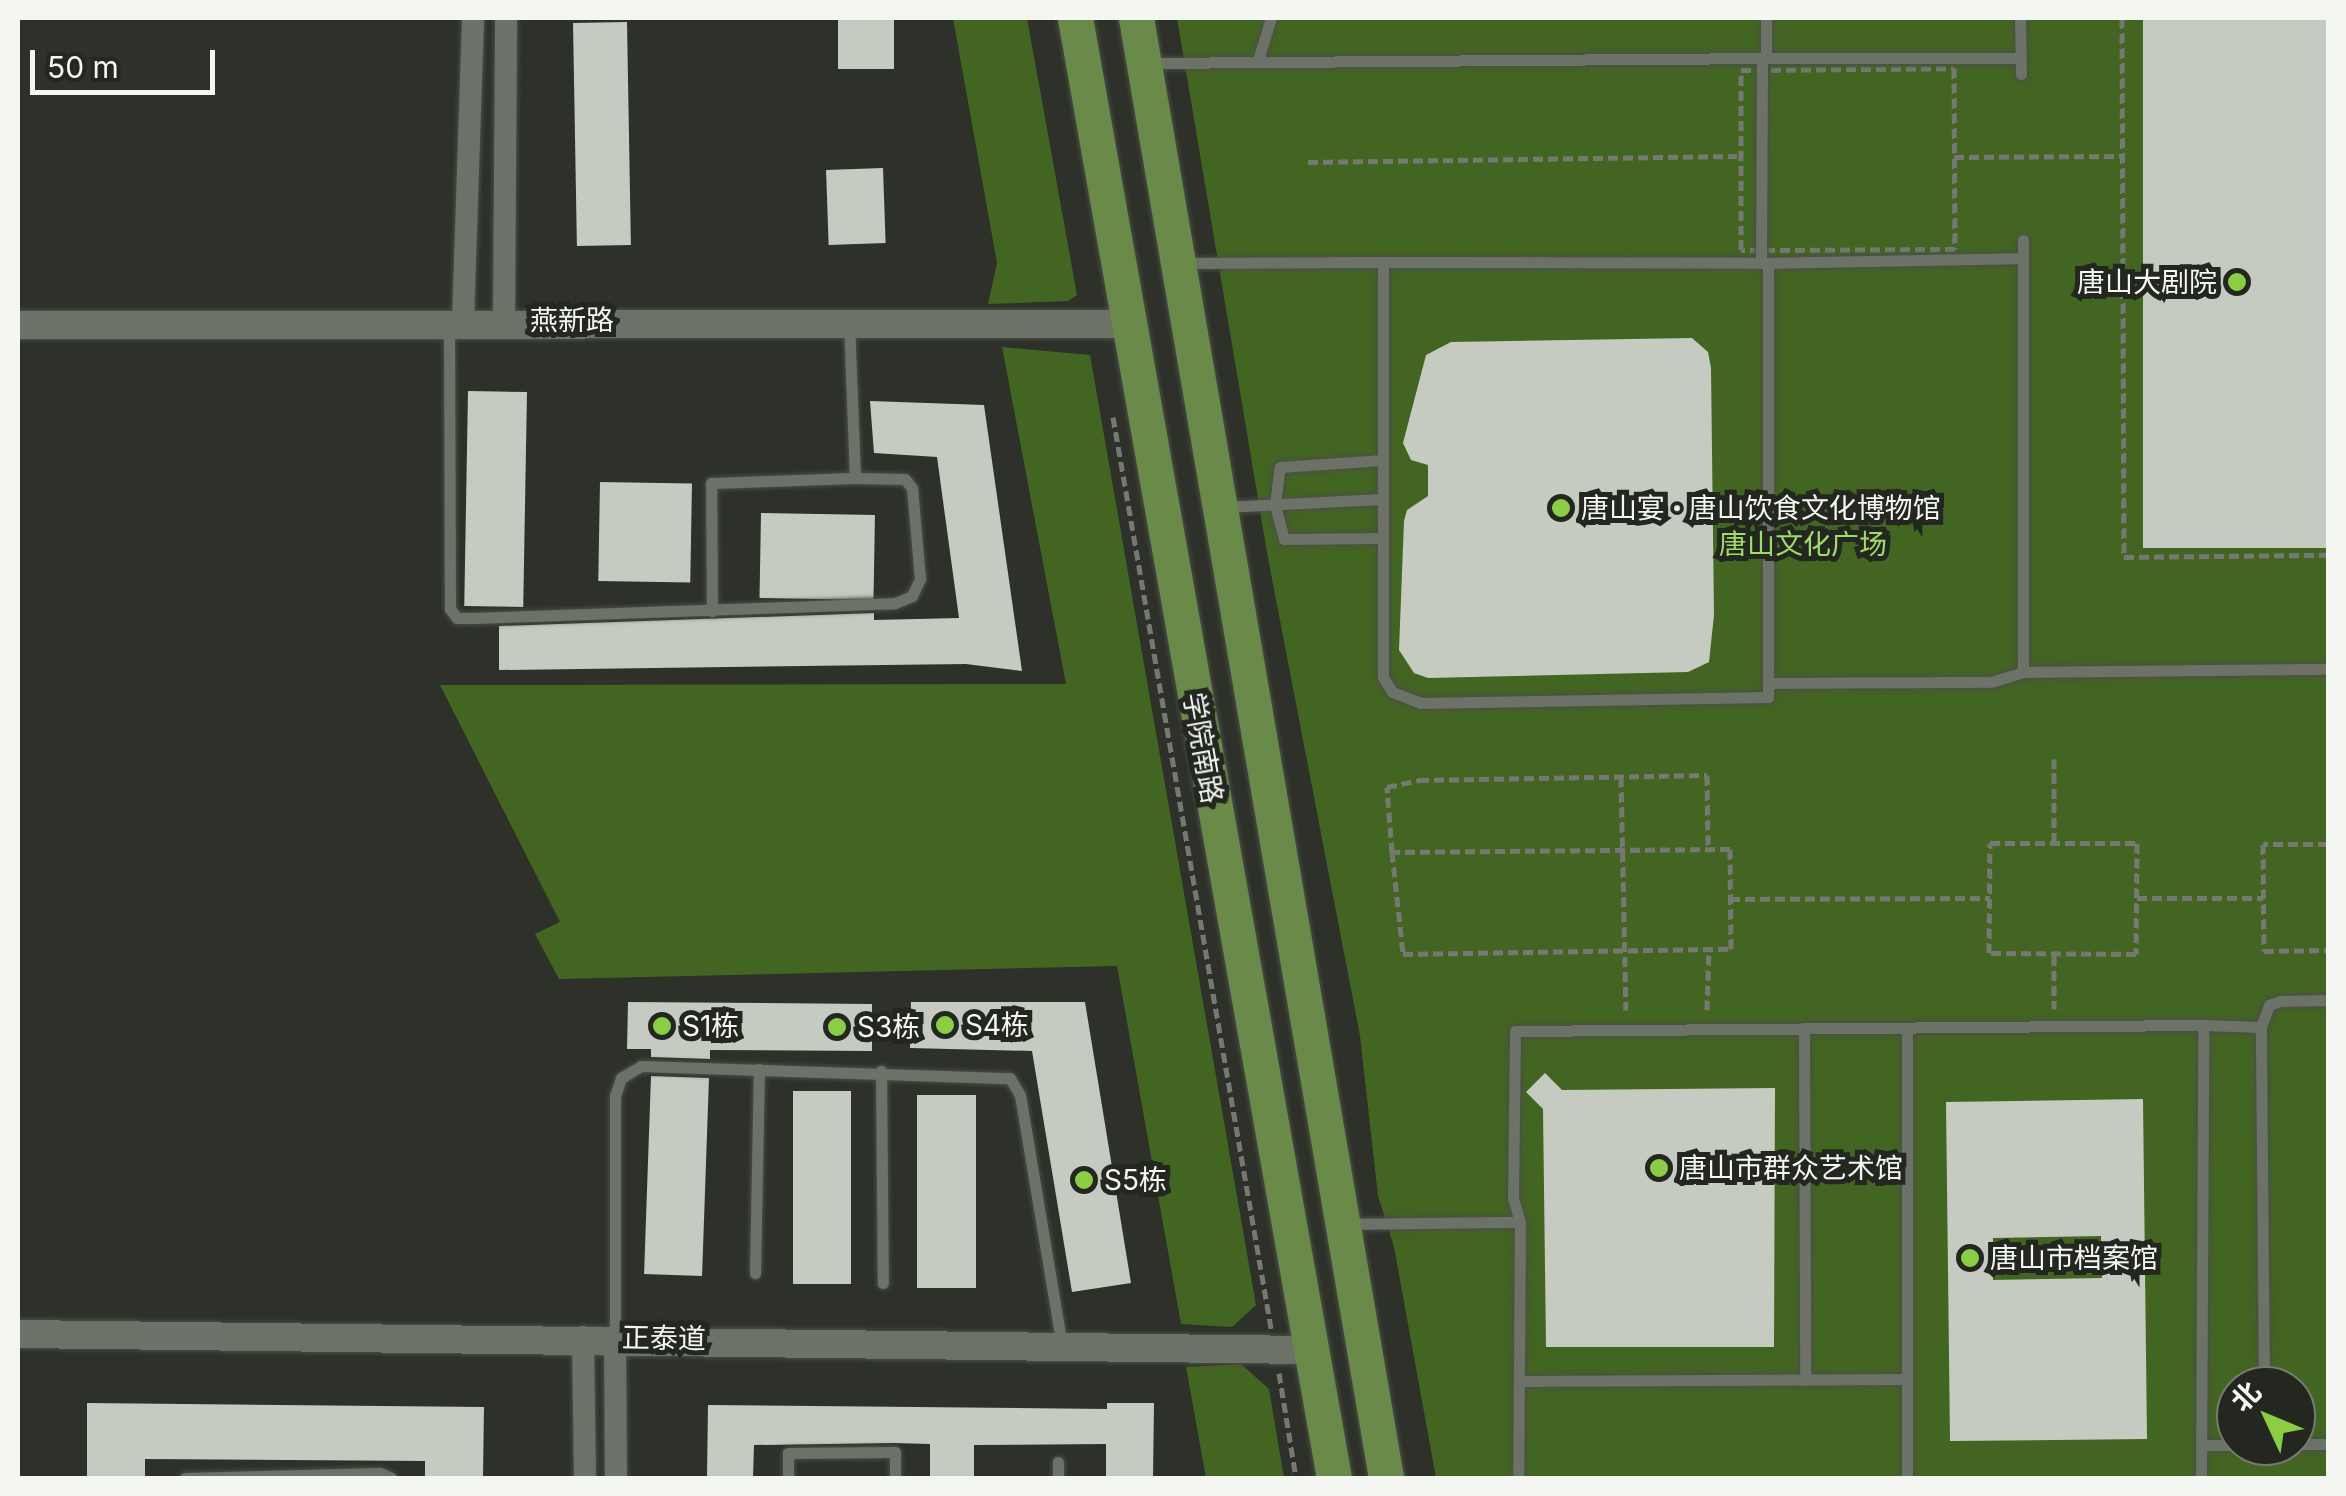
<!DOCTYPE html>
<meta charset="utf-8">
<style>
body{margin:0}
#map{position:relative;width:2346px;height:1496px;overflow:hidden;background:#2d3129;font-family:Inter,"Noto Sans SC",sans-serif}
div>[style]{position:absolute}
.green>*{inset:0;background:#436522}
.building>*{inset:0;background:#c5cbc1;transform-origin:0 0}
.path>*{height:5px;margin-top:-2.5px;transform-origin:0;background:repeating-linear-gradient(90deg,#757972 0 10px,transparent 0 15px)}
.roads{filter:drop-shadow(0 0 2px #4a4e48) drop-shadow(0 0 2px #4a4e48)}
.service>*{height:11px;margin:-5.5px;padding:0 5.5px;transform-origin:5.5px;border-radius:5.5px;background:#6d7269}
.minor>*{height:22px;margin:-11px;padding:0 11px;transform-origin:11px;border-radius:11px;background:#6d7269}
.tertiary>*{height:28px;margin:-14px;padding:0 14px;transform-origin:14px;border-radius:14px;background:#6d7269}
.primary>*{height:35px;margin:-17.5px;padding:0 17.5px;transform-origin:17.5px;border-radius:17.5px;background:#698a48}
.dots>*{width:28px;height:28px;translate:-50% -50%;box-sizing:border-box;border:5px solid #232720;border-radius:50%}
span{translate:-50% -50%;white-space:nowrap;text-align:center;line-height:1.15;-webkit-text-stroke:10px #232720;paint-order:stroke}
.poi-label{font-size:28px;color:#f3f6f1}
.right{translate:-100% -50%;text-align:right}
.left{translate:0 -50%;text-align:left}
.street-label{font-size:28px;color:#f3f6f1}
.park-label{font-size:28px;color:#9fdb68}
.frame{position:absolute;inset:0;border:20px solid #f3f6f1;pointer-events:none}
.north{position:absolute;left:2216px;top:1366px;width:100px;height:100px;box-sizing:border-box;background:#232720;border:2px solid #767a74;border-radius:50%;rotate:314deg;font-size:28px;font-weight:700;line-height:40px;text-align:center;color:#f3f6f1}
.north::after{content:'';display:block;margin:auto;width:35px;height:45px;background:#8bce46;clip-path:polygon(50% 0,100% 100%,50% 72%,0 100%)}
.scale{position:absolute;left:30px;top:50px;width:185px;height:45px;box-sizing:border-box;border:5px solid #f3f6f1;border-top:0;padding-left:12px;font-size:30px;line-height:35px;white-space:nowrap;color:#f3f6f1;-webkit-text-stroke:8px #232720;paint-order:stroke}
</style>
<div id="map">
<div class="green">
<div style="clip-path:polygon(953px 18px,1027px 18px,1077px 295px,1068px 301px,988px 304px,997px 263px)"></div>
<div style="clip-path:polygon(evenodd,1177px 18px,2328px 18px,2328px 1478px,1436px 1478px,1394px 1247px,1378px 1196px,1360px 1036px,1268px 558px,1177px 18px,2236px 1386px,2296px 1386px,2296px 1446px,2236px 1446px,2236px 1386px)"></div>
<div style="clip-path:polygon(1002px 347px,1090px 355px,1256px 1305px,1232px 1327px,1181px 1324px,1117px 966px,559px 979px,535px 934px,560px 922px,440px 685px,1066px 684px)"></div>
<div style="clip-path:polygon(1241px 1364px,1269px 1389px,1284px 1478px,1206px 1478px,1186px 1367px)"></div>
</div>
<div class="building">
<div style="left:838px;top:18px;width:56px;height:51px"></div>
<div style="left:2143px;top:18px;width:185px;height:530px"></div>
<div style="left:627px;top:22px;width:223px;height:54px;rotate:89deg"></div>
<div style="left:883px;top:168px;width:75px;height:57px;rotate:88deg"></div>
<div style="clip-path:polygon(1692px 338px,1708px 352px,1711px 368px,1714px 615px,1709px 662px,1688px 672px,1428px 678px,1414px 673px,1399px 650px,1404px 521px,1407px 510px,1428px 496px,1428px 465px,1411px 460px,1403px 443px,1426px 355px,1451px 342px)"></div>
<div style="left:468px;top:391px;width:59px;height:215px;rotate:1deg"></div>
<div style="clip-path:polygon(870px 401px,984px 405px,1022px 671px,966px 664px,499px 670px,499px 626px,874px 613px,874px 620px,959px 618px,937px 457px,874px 453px)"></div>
<div style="left:600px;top:482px;width:92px;height:99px;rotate:1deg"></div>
<div style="left:761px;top:513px;width:114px;height:85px;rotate:1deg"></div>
<div style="clip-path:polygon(628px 1002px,872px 1004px,872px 1051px,710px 1050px,710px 1059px,651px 1057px,651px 1049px,627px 1049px)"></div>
<div style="clip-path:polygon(911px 1002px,1085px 1002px,1131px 1283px,1072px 1292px,1032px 1051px,910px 1048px)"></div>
<div style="clip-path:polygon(1545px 1073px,1562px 1090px,1775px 1088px,1774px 1347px,1546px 1347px,1543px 1109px,1526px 1092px)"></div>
<div style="left:651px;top:1076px;width:58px;height:198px;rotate:2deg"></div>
<div style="left:793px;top:1091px;width:58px;height:193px"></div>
<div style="left:917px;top:1095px;width:59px;height:193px"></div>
<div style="clip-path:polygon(evenodd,2143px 1099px,2147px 1439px,1950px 1441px,1946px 1102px,2143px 1099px,2101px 1236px,2102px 1278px,1993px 1280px,1993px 1238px,2101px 1236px)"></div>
<div style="clip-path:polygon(87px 1403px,484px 1407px,483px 1478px,425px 1478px,425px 1461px,145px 1459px,145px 1478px,87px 1478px)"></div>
<div style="clip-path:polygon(1107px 1403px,1154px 1403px,1153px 1478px,1106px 1478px,1106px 1444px,974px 1445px,974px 1478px,930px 1478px,930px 1444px,895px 1443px,754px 1445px,753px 1478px,707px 1478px,708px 1405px,1107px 1409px)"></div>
</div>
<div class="path">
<div style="left:2122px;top:18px;width:539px;rotate:89.79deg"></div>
<div style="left:2124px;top:557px;width:204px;rotate:-0.6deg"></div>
<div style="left:1954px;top:68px;width:181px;rotate:89.7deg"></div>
<div style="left:1955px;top:249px;width:214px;rotate:179.7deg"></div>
<div style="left:1741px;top:250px;width:180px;rotate:-90deg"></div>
<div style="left:1741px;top:70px;width:213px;rotate:-0.5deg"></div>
<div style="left:1954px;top:157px;width:168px;rotate:-0.3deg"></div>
<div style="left:1308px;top:162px;width:429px;rotate:-0.8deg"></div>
<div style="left:1113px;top:417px;width:925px;rotate:80.16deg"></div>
<div style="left:1621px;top:777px;width:233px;rotate:88.8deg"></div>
<div style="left:1990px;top:843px;width:147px"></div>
<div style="left:2137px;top:843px;width:111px;rotate:90.5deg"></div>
<div style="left:2136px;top:954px;width:147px;rotate:-179.6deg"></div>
<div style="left:1989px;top:953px;width:110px;rotate:-89.5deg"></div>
<div style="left:2054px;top:843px;width:84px;rotate:-90deg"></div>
<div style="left:2328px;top:844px;width:65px;rotate:180deg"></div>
<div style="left:2263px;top:844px;width:107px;rotate:89.5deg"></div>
<div style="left:2264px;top:951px;width:64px;rotate:-0.9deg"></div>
<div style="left:1392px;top:852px;width:103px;rotate:83.8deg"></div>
<div style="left:1403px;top:954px;width:328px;rotate:-0.9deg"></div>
<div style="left:1731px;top:949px;width:100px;rotate:-90.6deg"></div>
<div style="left:1730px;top:849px;width:338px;rotate:179.5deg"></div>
<div style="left:1392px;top:852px;width:65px;rotate:-94.4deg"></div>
<div style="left:1387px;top:787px;width:33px;rotate:-12deg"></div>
<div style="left:1419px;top:780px;width:288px;rotate:-1deg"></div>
<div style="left:1707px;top:775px;width:74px;rotate:89.2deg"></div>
<div style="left:2137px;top:898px;width:126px"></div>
<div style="left:1730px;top:899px;width:260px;rotate:-0.2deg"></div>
<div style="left:2054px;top:955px;width:54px;rotate:90deg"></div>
<div style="left:1707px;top:1010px;width:60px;rotate:-88.1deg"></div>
<div style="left:1279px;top:1373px;width:106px;rotate:80.8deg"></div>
</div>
<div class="roads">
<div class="service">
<div style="left:2020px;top:18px;width:56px;rotate:89deg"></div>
<div style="left:1766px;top:58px;width:255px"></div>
<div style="left:1258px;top:60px;width:44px;rotate:-72.8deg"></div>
<div style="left:1149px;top:63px;width:617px;rotate:-0.46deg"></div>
<div style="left:1766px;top:58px;width:40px;rotate:-90deg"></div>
<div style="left:2023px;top:240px;width:432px;rotate:90deg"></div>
<div style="left:2023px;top:672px;width:305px;rotate:-0.6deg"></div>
<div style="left:1181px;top:263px;width:202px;rotate:-0.3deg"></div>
<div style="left:1383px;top:262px;width:385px;rotate:0.1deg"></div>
<div style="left:1768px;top:263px;width:434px;rotate:90deg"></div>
<div style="left:1768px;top:697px;width:347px;rotate:179deg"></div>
<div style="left:1421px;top:703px;width:31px;rotate:-159deg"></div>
<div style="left:1392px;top:692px;width:17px;rotate:-121deg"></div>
<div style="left:1383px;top:677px;width:415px;rotate:-90deg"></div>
<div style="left:1761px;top:263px;width:205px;rotate:-89.7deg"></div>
<div style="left:1768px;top:263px;width:255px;rotate:-1.1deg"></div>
<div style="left:449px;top:325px;width:284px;rotate:89.8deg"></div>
<div style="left:450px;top:609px;width:11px;rotate:52deg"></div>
<div style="left:457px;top:618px;width:16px"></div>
<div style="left:473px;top:618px;width:422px;rotate:-2deg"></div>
<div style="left:895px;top:603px;width:18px;rotate:-22deg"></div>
<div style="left:912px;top:596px;width:19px;rotate:-65deg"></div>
<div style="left:920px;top:579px;width:91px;rotate:-95deg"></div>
<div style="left:912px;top:488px;width:11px;rotate:-128deg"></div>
<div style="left:905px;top:479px;width:50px;rotate:-178.9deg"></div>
<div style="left:855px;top:478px;width:154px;rotate:-92.2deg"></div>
<div style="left:1223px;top:507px;width:159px;rotate:-2.9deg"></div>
<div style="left:1382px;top:538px;width:98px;rotate:179.4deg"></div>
<div style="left:1284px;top:539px;width:35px;rotate:-105deg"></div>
<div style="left:1275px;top:505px;width:38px;rotate:-83deg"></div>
<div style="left:1280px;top:467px;width:103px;rotate:-3.9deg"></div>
<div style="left:712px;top:611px;width:128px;rotate:-90.4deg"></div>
<div style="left:711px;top:483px;width:144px;rotate:-2deg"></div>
<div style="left:1768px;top:683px;width:223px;rotate:-0.3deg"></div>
<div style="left:1991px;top:682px;width:34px;rotate:-17deg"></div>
<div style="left:1804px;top:1029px;width:351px;rotate:89.8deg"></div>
<div style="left:1907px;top:1029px;width:449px;rotate:90deg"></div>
<div style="left:881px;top:1071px;width:212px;rotate:89.5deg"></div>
<div style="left:1520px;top:1222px;width:25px;rotate:-106deg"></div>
<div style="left:1513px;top:1198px;width:167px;rotate:-89.3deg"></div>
<div style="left:1515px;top:1031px;width:688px;rotate:-0.5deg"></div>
<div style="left:1346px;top:1224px;width:174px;rotate:-0.7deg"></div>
<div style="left:1520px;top:1222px;width:256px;rotate:90.4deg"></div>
<div style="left:755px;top:1273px;width:204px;rotate:-88.9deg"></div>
<div style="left:615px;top:1338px;width:242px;rotate:-90deg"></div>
<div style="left:615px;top:1096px;width:19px;rotate:-72deg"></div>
<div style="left:621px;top:1078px;width:23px;rotate:-31deg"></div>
<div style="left:641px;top:1066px;width:369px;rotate:1.9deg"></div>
<div style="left:1010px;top:1078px;width:20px;rotate:60deg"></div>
<div style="left:1020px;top:1095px;width:254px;rotate:80.5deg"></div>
<div style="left:1519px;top:1381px;width:388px;rotate:-0.3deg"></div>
<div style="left:2264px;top:1386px;width:359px;rotate:-90.5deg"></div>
<div style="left:2261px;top:1027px;width:23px;rotate:-70deg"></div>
<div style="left:2269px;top:1005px;width:12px;rotate:-20deg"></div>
<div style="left:2280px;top:1001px;width:48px;rotate:-1.2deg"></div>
<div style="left:2296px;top:1444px;width:32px"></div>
<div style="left:2205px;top:1445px;width:31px"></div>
<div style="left:1058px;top:1462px;width:16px;rotate:90deg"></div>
<div style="left:185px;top:1478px;width:195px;rotate:-1.5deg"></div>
<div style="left:380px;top:1473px;width:12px;rotate:24deg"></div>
<div style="left:788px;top:1478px;width:25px;rotate:-90deg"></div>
<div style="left:788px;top:1453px;width:107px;rotate:-0.5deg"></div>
<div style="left:895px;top:1452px;width:26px;rotate:90deg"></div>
<div style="left:2201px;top:1478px;width:453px;rotate:-89.7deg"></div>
<div style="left:2203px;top:1025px;width:58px;rotate:2deg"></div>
</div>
<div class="minor">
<div style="left:504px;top:320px;width:302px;rotate:-89.6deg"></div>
<div style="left:463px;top:321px;width:303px;rotate:-88.1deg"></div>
<div style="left:583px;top:1337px;width:141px;rotate:89.2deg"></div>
<div style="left:615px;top:1338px;width:140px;rotate:89.6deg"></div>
</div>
<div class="tertiary">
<div style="left:18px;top:325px;width:1109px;rotate:-0.05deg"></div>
<div style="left:18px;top:1334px;width:1293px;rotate:0.71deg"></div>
</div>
<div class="primary">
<div style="left:1075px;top:18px;width:1483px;rotate:79.94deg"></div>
<div style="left:1136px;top:18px;width:1481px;rotate:80.28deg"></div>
</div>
</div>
<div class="dots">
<div style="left:2237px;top:282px;background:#8bce46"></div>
<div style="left:1561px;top:508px;background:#8bce46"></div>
<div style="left:945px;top:1025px;background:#8bce46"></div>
<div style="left:662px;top:1026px;background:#8bce46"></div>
<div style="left:837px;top:1027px;background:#8bce46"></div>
<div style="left:1659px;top:1168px;background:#8bce46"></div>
<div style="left:1084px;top:1180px;background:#8bce46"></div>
<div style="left:1970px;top:1258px;background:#8bce46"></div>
</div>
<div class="poi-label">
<span class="right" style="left:2217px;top:282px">唐山大剧院</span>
<span class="left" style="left:1581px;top:508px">唐山宴 · 唐山饮食文化博物馆</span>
<span class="left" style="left:965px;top:1025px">S4栋</span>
<span class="left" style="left:682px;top:1026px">S1栋</span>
<span class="left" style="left:857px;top:1027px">S3栋</span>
<span class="left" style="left:1679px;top:1168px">唐山市群众艺术馆</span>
<span class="left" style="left:1104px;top:1180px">S5栋</span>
<span class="left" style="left:1990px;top:1258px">唐山市档案馆</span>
</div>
<div class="street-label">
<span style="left:572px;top:320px">燕新路</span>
<span style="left:1203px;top:748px;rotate:80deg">学院南路</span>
<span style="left:664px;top:1338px;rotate:1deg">正泰道</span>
</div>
<div class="park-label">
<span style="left:1803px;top:544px">唐山文化广场</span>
</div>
<div class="frame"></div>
<div class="north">北</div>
<div class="scale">50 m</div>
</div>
